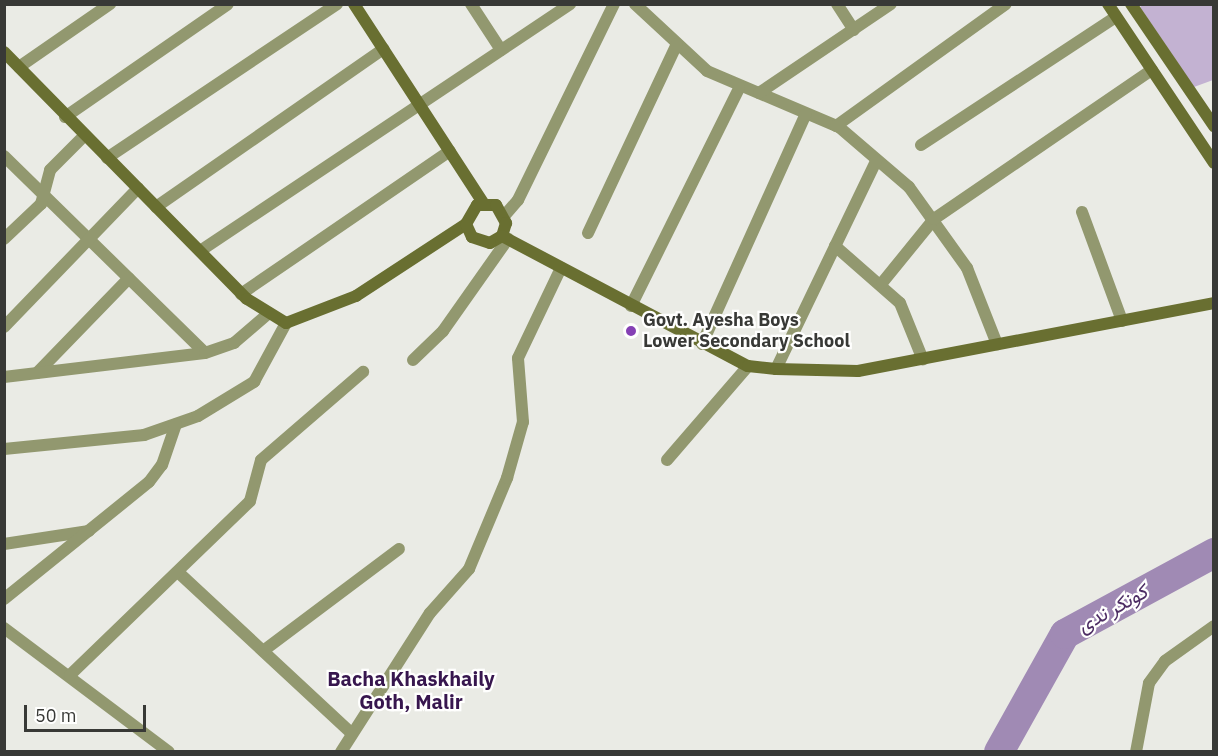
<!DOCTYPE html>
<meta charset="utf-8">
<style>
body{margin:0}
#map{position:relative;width:1218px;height:756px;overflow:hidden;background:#eaebe5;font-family:"IBM Plex Sans",Vazirmatn,sans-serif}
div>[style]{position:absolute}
.green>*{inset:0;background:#c3b2d2}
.river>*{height:30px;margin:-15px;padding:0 15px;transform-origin:15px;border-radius:15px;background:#a08ab4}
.street>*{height:12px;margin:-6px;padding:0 6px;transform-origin:6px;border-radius:6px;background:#92986f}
.secondary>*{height:12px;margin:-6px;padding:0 6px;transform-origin:6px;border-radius:6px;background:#696f31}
.dots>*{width:16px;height:16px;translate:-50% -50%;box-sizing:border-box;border:3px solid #fffffe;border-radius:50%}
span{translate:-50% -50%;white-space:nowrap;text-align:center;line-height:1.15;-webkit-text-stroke:4.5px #fffffe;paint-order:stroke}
.poi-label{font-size:18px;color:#383936;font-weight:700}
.left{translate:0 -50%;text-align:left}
.water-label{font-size:20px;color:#4d2d64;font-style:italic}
.neighbourhood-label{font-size:20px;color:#37164e;font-weight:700}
.frame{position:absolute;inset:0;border:6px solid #383936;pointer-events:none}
.scale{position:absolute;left:24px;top:705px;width:122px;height:27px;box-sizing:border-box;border:3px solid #383936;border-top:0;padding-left:8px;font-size:18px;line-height:21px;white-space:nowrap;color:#383936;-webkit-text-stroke:4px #fffffe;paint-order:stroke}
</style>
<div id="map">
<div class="green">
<div style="clip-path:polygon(1144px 4px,1213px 5px,1213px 80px,1194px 87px,1140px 7px)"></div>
</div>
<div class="river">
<div style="left:999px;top:752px;width:135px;rotate:-60.8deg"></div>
<div style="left:1065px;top:634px;width:170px;rotate:-28.5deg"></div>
</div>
<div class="street">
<div style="left:471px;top:4px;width:55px;rotate:56.9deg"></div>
<div style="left:635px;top:4px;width:98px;rotate:42.9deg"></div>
<div style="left:707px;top:71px;width:143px;rotate:23deg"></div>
<div style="left:839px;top:127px;width:92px;rotate:40.6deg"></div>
<div style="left:909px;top:187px;width:100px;rotate:54.4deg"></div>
<div style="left:967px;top:268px;width:82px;rotate:68.5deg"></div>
<div style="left:837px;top:4px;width:31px;rotate:57deg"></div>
<div style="left:19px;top:67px;width:111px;rotate:-34.7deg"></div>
<div style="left:759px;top:93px;width:159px;rotate:-34deg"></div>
<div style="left:65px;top:117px;width:198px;rotate:-34.7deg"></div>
<div style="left:836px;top:126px;width:209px;rotate:-35.7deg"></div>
<div style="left:921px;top:145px;width:233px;rotate:-33.3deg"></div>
<div style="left:4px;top:156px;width:281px;rotate:44.4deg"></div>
<div style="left:107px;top:158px;width:277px;rotate:-33.8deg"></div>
<div style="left:156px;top:207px;width:277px;rotate:-34.8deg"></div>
<div style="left:1082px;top:212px;width:116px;rotate:69.8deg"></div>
<div style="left:505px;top:215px;width:20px;rotate:-49deg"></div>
<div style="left:518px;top:200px;width:218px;rotate:-63.9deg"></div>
<div style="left:588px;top:233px;width:209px;rotate:-64.8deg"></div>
<div style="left:4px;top:239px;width:51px;rotate:-43.4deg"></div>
<div style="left:41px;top:204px;width:35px;rotate:-75deg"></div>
<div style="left:50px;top:170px;width:48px;rotate:-45deg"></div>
<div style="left:835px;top:246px;width:86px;rotate:41.2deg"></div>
<div style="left:900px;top:303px;width:61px;rotate:68deg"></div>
<div style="left:200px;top:251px;width:445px;rotate:-33.7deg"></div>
<div style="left:882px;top:283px;width:82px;rotate:-50.9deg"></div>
<div style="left:934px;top:219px;width:264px;rotate:-34.4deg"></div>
<div style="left:241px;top:294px;width:253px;rotate:-34.4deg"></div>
<div style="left:631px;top:306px;width:243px;rotate:-63.6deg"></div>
<div style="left:4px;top:327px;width:193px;rotate:-46deg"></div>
<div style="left:702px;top:344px;width:252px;rotate:-65.7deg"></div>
<div style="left:413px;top:360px;width:42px;rotate:-44deg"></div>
<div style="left:443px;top:331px;width:113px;rotate:-54.8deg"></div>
<div style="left:776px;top:369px;width:231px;rotate:-64.3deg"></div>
<div style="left:37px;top:373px;width:132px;rotate:-45.9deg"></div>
<div style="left:4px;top:377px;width:202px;rotate:-6.8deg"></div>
<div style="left:205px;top:353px;width:31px;rotate:-19deg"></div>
<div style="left:234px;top:343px;width:46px;rotate:-40.6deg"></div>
<div style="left:4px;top:449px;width:141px;rotate:-5.7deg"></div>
<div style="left:144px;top:435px;width:57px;rotate:-19.4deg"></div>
<div style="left:198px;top:416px;width:66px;rotate:-31.3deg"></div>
<div style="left:254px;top:382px;width:67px;rotate:-61.5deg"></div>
<div style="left:667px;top:460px;width:124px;rotate:-49.2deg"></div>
<div style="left:4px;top:544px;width:86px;rotate:-8.7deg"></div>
<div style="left:179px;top:573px;width:236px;rotate:42.9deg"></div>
<div style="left:4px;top:599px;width:186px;rotate:-38.9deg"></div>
<div style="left:149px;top:482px;width:21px;rotate:-53deg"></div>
<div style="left:162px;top:465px;width:43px;rotate:-71.1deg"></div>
<div style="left:4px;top:628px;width:206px;rotate:36.9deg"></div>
<div style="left:263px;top:651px;width:170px;rotate:-36.9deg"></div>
<div style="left:70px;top:675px;width:250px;rotate:-44deg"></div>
<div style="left:250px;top:501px;width:42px;rotate:-75deg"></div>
<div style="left:261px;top:460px;width:135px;rotate:-40.8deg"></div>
<div style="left:341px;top:752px;width:165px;rotate:-57.4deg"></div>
<div style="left:430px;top:613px;width:59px;rotate:-48.4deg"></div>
<div style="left:469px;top:569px;width:99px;rotate:-67.3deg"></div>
<div style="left:507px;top:478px;width:58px;rotate:-74.1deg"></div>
<div style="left:523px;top:422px;width:64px;rotate:-94.5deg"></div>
<div style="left:518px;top:358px;width:100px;rotate:-64.5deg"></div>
<div style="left:1136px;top:752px;width:70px;rotate:-79.3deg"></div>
<div style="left:1149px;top:683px;width:27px;rotate:-54deg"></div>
<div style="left:1165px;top:661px;width:60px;rotate:-35.5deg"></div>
</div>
<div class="secondary">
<div style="left:354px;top:4px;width:237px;rotate:57deg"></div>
<div style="left:1108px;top:4px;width:191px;rotate:56.3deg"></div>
<div style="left:1131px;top:4px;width:148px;rotate:55.8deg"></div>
<div style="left:4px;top:52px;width:346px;rotate:45.5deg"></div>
<div style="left:247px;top:299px;width:46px;rotate:31.6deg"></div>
<div style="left:286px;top:323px;width:75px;rotate:-21.1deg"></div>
<div style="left:356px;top:296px;width:131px;rotate:-33.2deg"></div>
<div style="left:466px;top:224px;width:22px;rotate:-60deg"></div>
<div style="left:477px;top:205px;width:19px"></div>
<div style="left:496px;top:205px;width:21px;rotate:61deg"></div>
<div style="left:506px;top:223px;width:14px;rotate:107deg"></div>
<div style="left:502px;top:236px;width:14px;rotate:150deg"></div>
<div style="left:490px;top:243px;width:19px;rotate:-162deg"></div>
<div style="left:472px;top:237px;width:14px;rotate:-115deg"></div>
<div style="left:502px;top:236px;width:278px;rotate:27.9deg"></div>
<div style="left:748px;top:366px;width:28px;rotate:6deg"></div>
<div style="left:776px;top:369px;width:82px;rotate:1.4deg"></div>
<div style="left:858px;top:371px;width:362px;rotate:-10.8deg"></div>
</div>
<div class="dots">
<div style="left:631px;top:331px;background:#8540b4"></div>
</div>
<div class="poi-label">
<span class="left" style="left:643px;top:331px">Govt. Ayesha Boys<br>Lower Secondary School</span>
</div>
<div class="water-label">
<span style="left:1112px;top:608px;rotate:-29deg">کونکر ندی</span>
</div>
<div class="neighbourhood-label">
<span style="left:411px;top:690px">Bacha Khaskhaily<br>Goth, Malir</span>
</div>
<div class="frame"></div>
<div class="scale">50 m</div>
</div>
